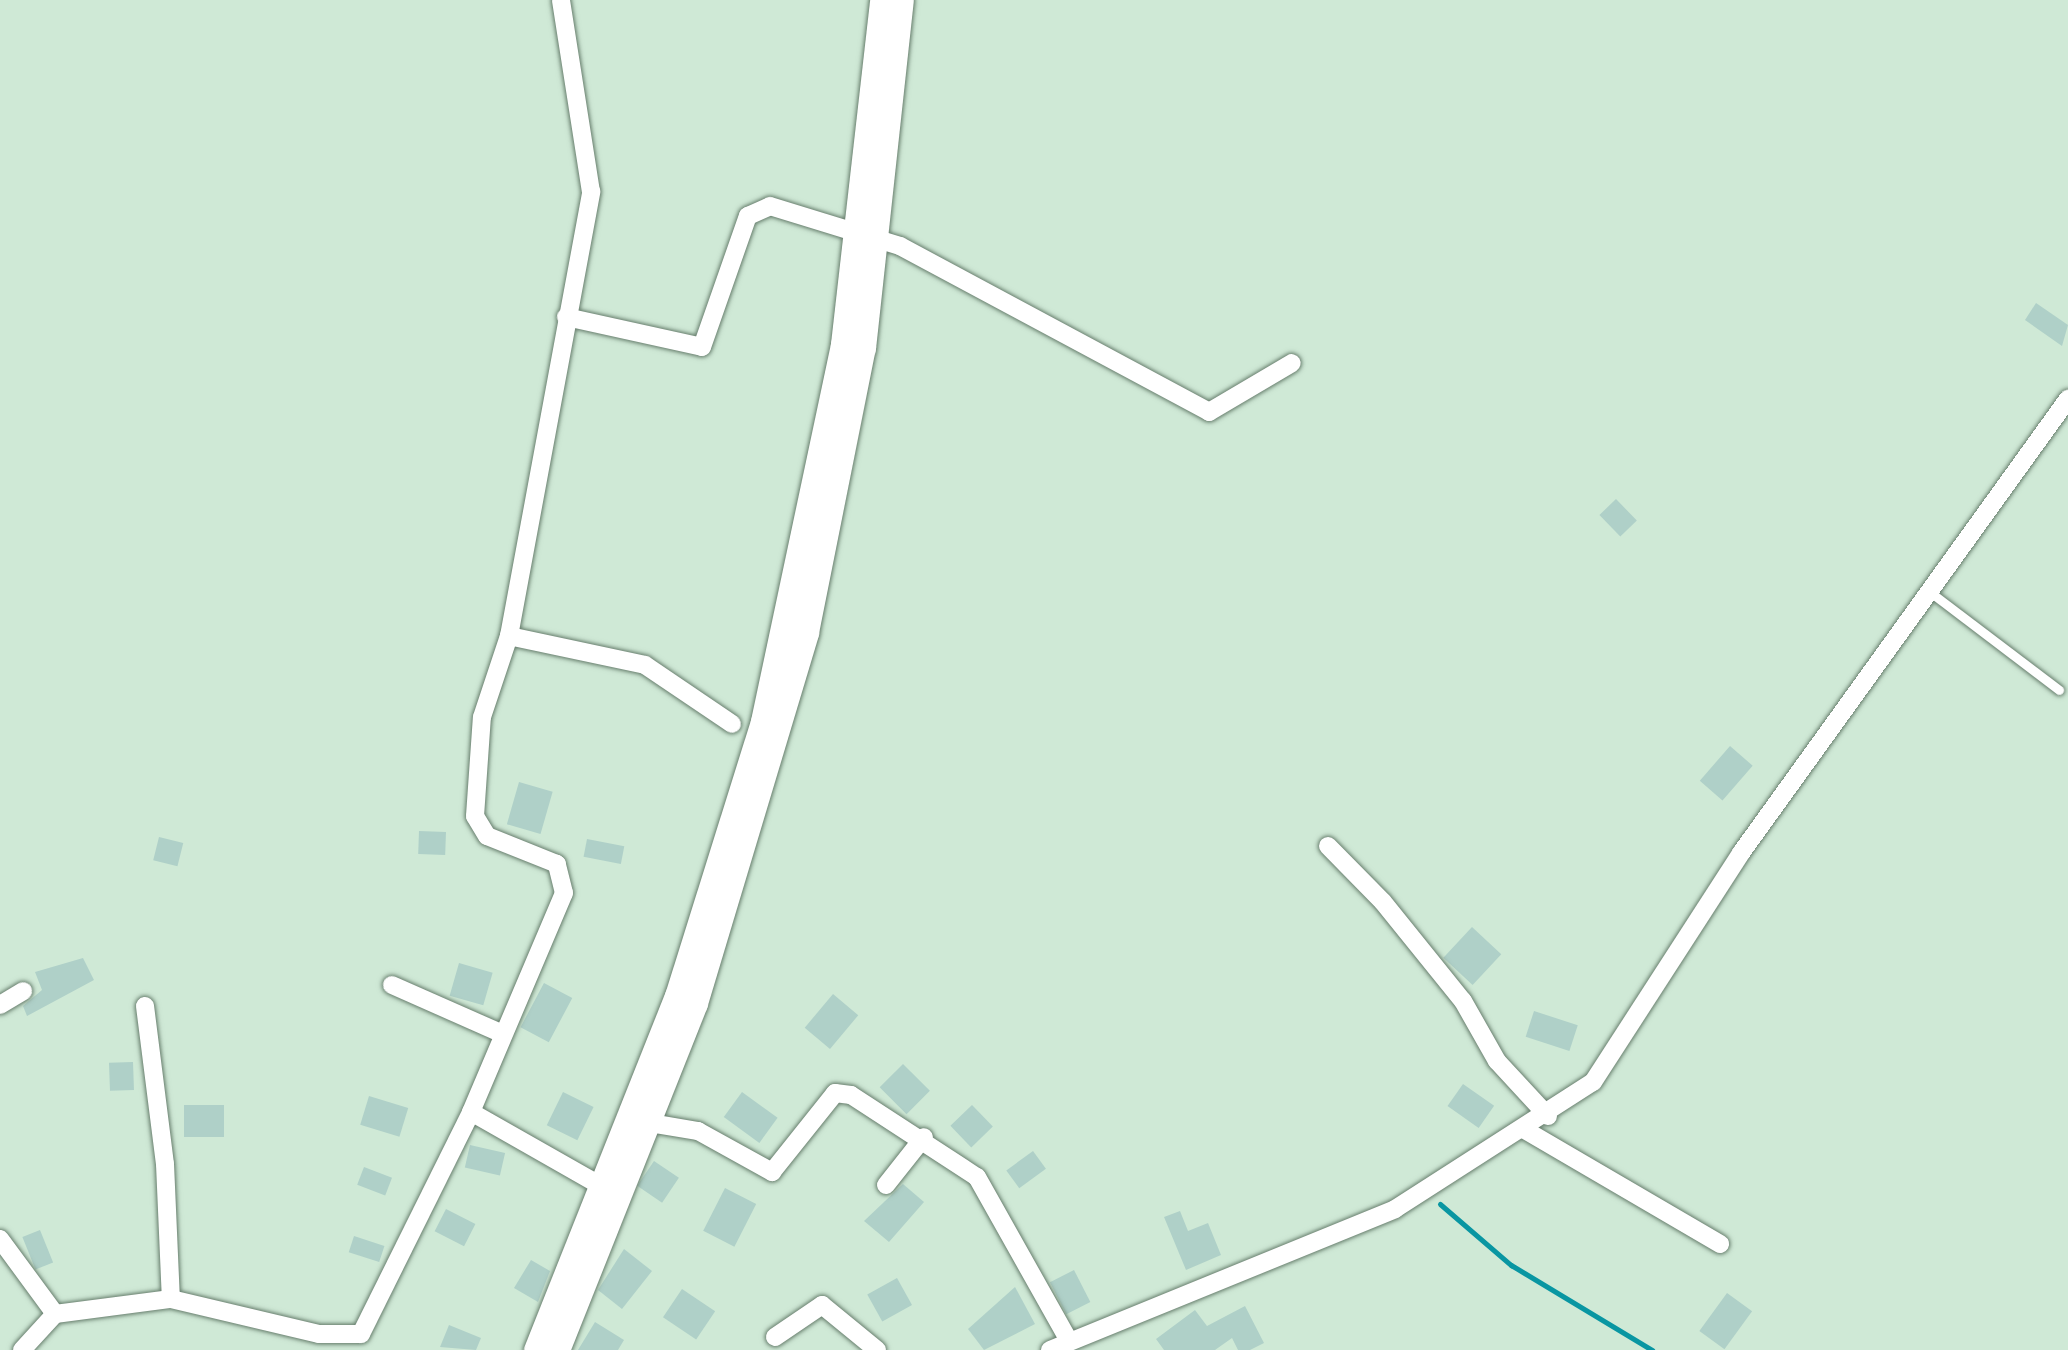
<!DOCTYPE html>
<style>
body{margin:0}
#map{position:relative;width:2068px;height:1350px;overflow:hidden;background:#cfe9d6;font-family:"Open Sans",sans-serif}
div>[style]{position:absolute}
.stream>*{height:5px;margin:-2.5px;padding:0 2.5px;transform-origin:2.5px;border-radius:2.5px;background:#0996a2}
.building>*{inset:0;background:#afd0c8;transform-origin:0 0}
.roads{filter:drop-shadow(0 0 2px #677e6d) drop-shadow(0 0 2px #677e6d)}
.lane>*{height:9px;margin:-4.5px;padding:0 4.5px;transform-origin:4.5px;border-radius:4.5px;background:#fff}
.street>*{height:18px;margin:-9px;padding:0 9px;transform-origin:9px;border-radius:9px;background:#fff}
.secondary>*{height:25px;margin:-12.5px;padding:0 12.5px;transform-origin:12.5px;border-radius:12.5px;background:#fff}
span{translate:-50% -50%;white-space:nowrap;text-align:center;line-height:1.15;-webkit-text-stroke:9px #cfe9d6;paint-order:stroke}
</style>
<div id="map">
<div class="stream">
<div style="left:1440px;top:1204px;width:94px;rotate:40.7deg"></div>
<div style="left:1511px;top:1265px;width:165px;rotate:31.1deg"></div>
</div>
<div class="building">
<div style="clip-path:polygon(2036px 303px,2068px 325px,2062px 346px,2025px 320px)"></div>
<div style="left:1616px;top:499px;width:30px;height:23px;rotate:46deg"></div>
<div style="left:1730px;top:746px;width:30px;height:46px;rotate:41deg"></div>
<div style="left:519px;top:782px;width:35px;height:44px;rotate:16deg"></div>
<div style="left:419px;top:831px;width:27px;height:23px;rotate:2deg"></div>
<div style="left:159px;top:837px;width:25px;height:24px;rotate:14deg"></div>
<div style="left:587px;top:839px;width:38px;height:18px;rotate:11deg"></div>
<div style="left:1472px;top:927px;width:40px;height:42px;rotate:43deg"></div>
<div style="clip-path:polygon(83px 958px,94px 980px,27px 1016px,23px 1006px,42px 990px,35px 972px)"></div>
<div style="left:459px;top:963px;width:35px;height:34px;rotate:16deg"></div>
<div style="left:544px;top:983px;width:32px;height:50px;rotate:28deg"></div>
<div style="left:833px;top:994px;width:33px;height:44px;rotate:40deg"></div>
<div style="left:1534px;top:1011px;width:46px;height:27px;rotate:18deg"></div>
<div style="left:133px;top:1062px;width:28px;height:24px;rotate:88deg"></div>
<div style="left:903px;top:1064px;width:38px;height:33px;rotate:45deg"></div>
<div style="left:1463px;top:1084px;width:38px;height:27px;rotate:35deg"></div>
<div style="left:563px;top:1092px;width:34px;height:37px;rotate:26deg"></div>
<div style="left:742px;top:1092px;width:44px;height:31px;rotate:36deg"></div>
<div style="left:369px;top:1096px;width:41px;height:30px;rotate:17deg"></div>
<div style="left:184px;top:1105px;width:40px;height:32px"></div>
<div style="left:972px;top:1105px;width:30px;height:30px;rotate:46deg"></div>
<div style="left:470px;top:1145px;width:36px;height:23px;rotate:13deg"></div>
<div style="left:1033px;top:1151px;width:22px;height:33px;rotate:54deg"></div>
<div style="left:654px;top:1161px;width:30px;height:30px;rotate:34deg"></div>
<div style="left:364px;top:1167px;width:30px;height:19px;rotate:21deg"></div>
<div style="clip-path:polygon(903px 1184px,924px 1202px,889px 1242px,864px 1221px)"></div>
<div style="left:725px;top:1188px;width:35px;height:48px;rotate:27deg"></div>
<div style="left:446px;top:1209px;width:33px;height:25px;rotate:27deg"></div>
<div style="clip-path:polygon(1180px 1211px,1188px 1231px,1208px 1223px,1221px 1255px,1186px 1270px,1164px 1217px)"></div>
<div style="left:40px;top:1230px;width:35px;height:19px;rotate:68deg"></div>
<div style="left:354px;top:1236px;width:32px;height:17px;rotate:18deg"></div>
<div style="clip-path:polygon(624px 1249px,652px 1271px,622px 1309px,598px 1290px)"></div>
<div style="clip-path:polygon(531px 1260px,550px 1271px,538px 1302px,514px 1288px)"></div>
<div style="left:1074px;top:1270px;width:36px;height:27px;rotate:63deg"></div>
<div style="left:897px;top:1278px;width:31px;height:34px;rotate:61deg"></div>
<div style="clip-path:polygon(1015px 1287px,1035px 1324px,984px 1350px,968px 1329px)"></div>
<div style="left:682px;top:1289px;width:40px;height:34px;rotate:34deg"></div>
<div style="left:1727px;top:1293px;width:31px;height:47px;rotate:36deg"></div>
<div style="clip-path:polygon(1245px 1306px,1264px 1343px,1250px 1350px,1238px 1350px,1232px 1338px,1215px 1350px,1164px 1350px,1156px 1339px,1195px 1310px,1207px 1326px)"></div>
<div style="clip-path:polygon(595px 1322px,624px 1340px,618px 1350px,578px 1350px)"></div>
<div style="clip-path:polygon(449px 1325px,481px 1338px,476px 1350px,440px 1347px)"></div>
</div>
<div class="roads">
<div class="lane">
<div style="left:1930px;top:592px;width:162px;rotate:37.2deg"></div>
</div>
<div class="street">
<div style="left:566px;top:317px;width:139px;rotate:12.4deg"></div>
<div style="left:702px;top:347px;width:139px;rotate:-70.7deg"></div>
<div style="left:748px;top:216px;width:24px;rotate:-24deg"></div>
<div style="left:770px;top:206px;width:136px;rotate:17.1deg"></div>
<div style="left:900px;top:246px;width:351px;rotate:28.2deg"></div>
<div style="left:1209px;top:412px;width:96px;rotate:-30.6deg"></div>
<div style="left:509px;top:636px;width:139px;rotate:12deg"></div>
<div style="left:645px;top:665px;width:105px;rotate:34.1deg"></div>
<div style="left:1328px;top:846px;width:78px;rotate:45.5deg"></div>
<div style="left:1383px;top:902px;width:127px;rotate:51.1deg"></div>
<div style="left:1463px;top:1001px;width:69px;rotate:60.5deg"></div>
<div style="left:1497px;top:1061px;width:75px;rotate:47.2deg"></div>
<div style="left:392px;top:985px;width:119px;rotate:23.8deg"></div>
<div style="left:0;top:1005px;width:27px;rotate:-31deg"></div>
<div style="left:145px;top:1006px;width:159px;rotate:82.8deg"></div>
<div style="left:165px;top:1164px;width:135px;rotate:87.5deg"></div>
<div style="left:471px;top:1112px;width:152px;rotate:29.6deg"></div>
<div style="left:650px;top:1123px;width:49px;rotate:9.5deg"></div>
<div style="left:698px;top:1131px;width:85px;rotate:29deg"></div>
<div style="left:772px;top:1172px;width:101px;rotate:-51.4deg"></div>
<div style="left:835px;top:1093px;width:16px;rotate:7deg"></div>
<div style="left:851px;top:1095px;width:150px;rotate:33.1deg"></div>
<div style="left:977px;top:1177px;width:188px;rotate:60.7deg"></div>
<div style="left:1525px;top:1130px;width:226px;rotate:30.3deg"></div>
<div style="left:886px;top:1185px;width:61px;rotate:-51.6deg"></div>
<div style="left:0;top:1239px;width:93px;rotate:53.7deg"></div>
<div style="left:775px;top:1337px;width:57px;rotate:-34.2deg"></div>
<div style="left:822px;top:1305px;width:71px;rotate:39.3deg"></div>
<div style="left:22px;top:1350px;width:49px;rotate:-47.5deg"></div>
<div style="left:55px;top:1314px;width:117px;rotate:-7.4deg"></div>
<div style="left:171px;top:1299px;width:152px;rotate:13.3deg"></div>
<div style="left:319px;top:1334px;width:42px"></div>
<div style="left:361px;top:1334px;width:248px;rotate:-63.6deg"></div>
<div style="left:471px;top:1112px;width:238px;rotate:-67deg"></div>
<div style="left:564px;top:893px;width:30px;rotate:-104deg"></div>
<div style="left:557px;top:864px;width:75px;rotate:-158.2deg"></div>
<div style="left:487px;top:836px;width:23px;rotate:-121deg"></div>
<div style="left:475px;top:816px;width:99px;rotate:-86deg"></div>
<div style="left:482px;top:717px;width:85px;rotate:-71.6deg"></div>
<div style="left:509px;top:636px;width:452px;rotate:-79.5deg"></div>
<div style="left:591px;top:192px;width:194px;rotate:-98.9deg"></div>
<div style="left:1050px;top:1350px;width:373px;rotate:-22.2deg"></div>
<div style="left:1395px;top:1209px;width:235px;rotate:-32.7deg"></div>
<div style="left:1593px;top:1082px;width:273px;rotate:-57.1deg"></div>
<div style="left:1741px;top:853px;width:560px;rotate:-54.24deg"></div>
</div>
<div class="secondary">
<div style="left:536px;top:1350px;width:381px;rotate:-68.3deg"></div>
<div style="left:677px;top:996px;width:288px;rotate:-72.6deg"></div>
<div style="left:763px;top:721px;width:385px;rotate:-78deg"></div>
<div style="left:843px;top:344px;width:346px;rotate:-83.5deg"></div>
<div style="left:557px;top:1350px;width:373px;rotate:-68.3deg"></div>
<div style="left:695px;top:1003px;width:387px;rotate:-73.3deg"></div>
<div style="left:806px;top:632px;width:290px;rotate:-78.7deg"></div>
<div style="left:863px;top:348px;width:350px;rotate:-83.8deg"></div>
</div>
</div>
</div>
